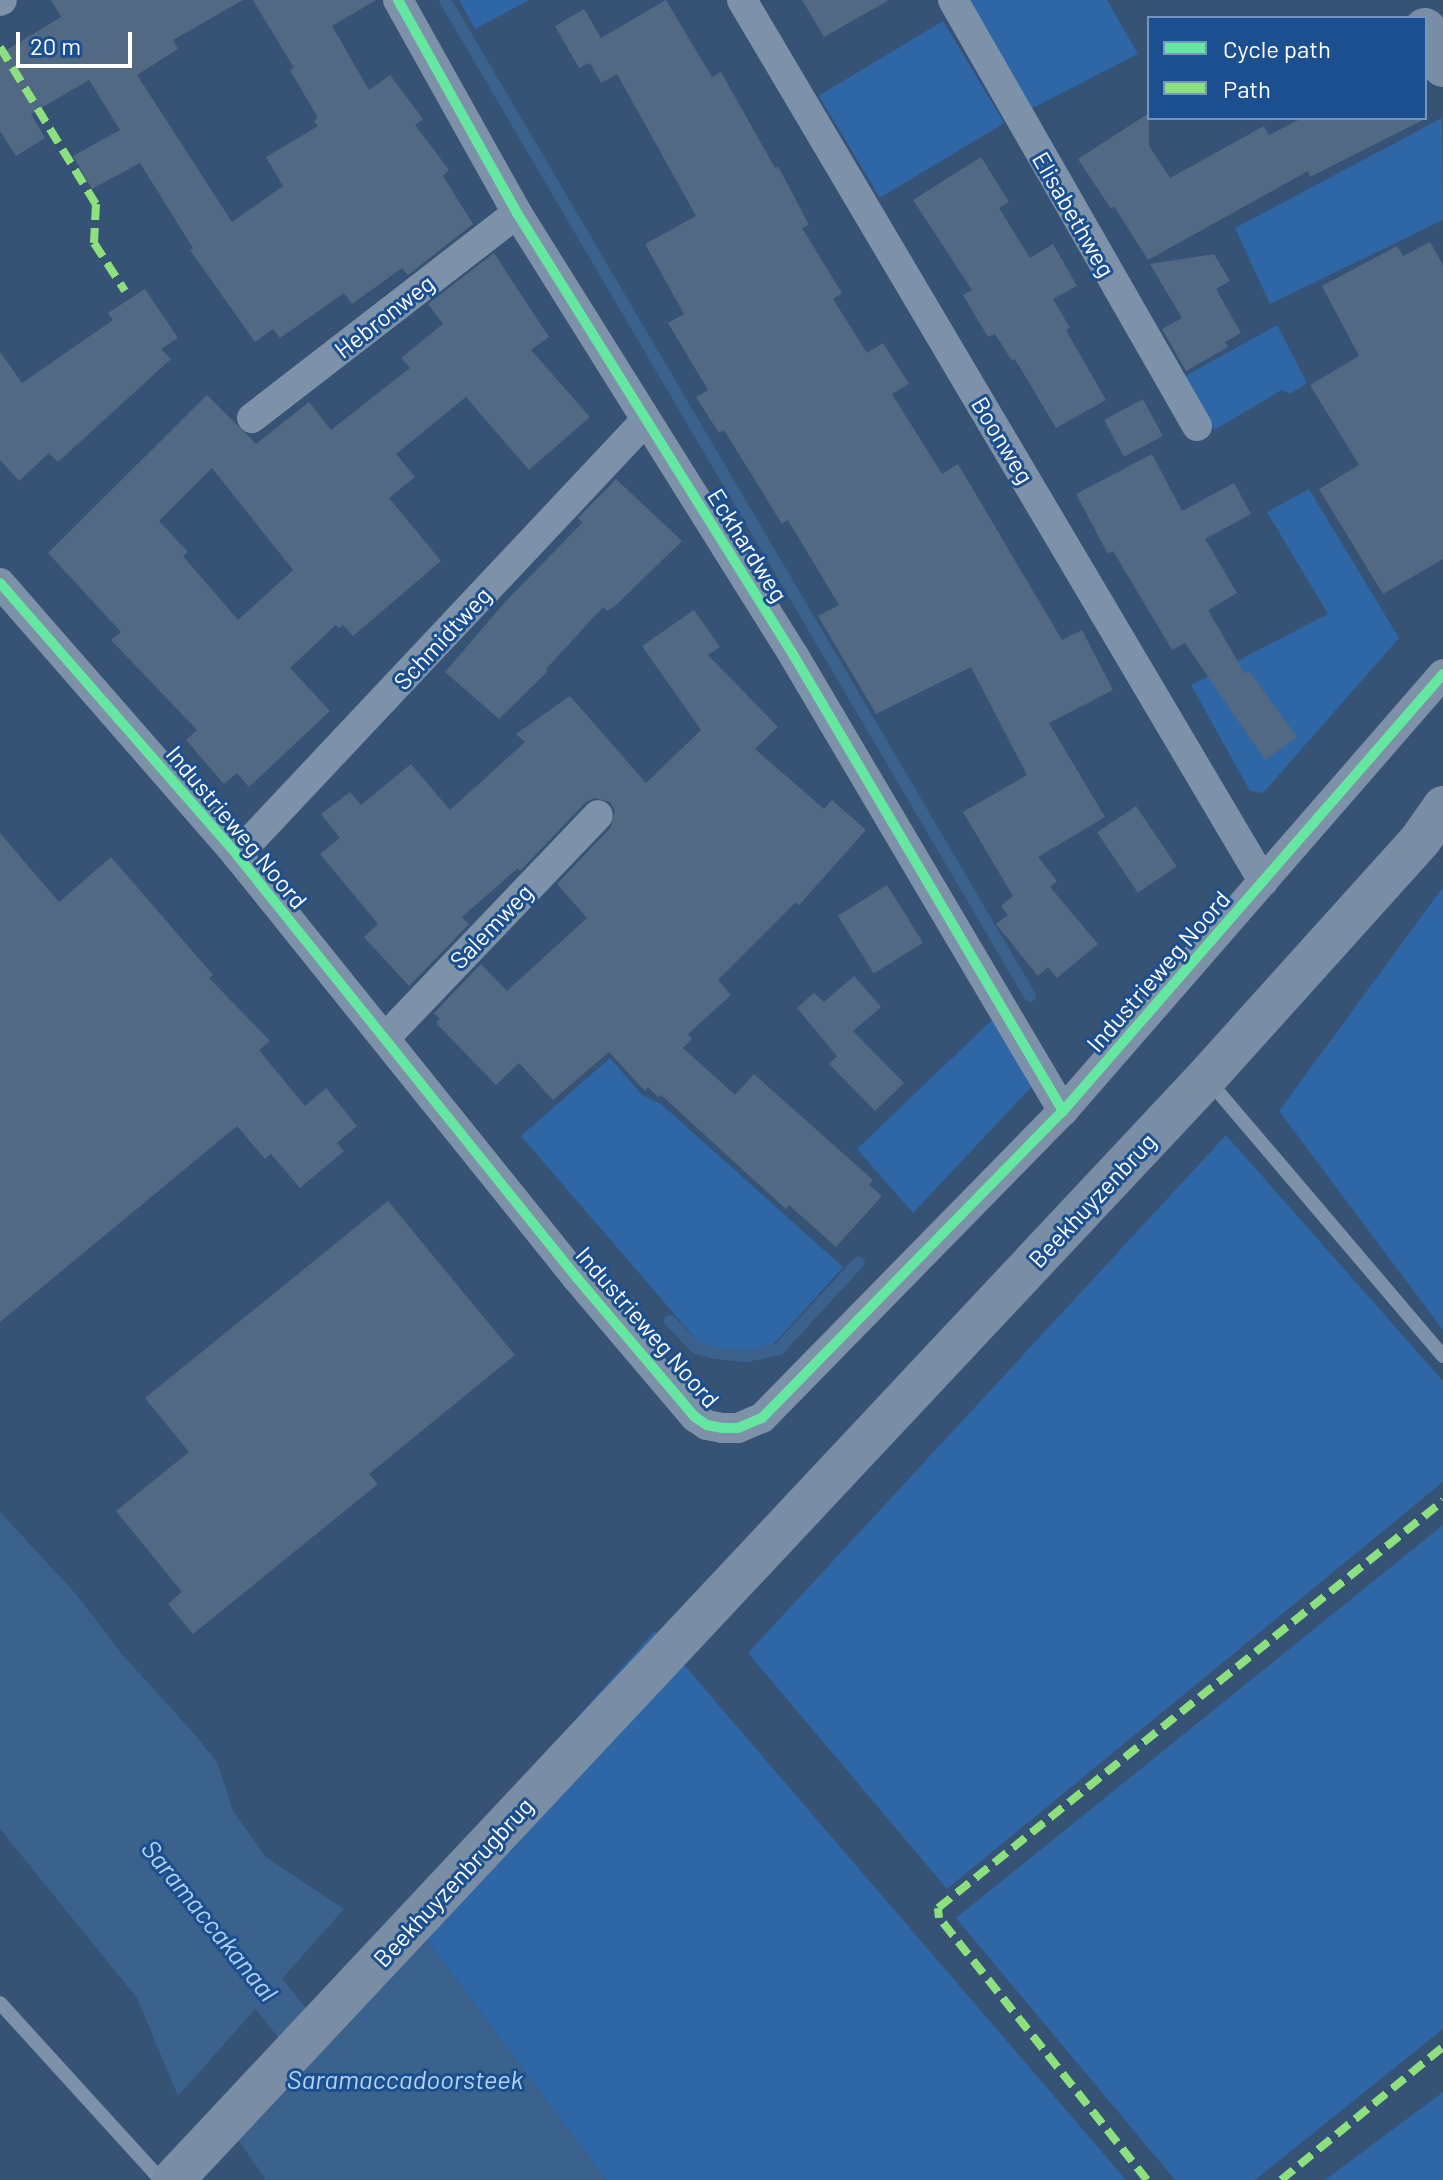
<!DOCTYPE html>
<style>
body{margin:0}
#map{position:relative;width:1443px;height:2180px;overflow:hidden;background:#365274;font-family:Barlow,sans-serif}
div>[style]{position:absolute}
.green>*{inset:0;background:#2f66a5;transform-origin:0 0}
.water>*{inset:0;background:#3b618d}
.stream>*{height:12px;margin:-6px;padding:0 6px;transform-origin:6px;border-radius:6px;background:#3b618d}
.canal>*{height:40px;margin:-20px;padding:0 20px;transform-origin:20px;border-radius:20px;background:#3b618d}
.building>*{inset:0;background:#526984;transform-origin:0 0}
.lane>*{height:14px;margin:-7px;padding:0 7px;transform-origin:7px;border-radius:7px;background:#7d92a8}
.street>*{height:30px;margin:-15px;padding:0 15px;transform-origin:15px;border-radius:15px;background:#7d92a8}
.secondary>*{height:42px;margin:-21px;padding:0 21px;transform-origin:21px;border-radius:21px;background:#798da4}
.quiet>*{height:8px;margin-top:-4px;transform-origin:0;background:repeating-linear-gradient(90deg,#8de07e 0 16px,transparent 0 24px)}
.cycleway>*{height:10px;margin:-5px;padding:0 5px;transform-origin:5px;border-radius:5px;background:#66e7a1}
span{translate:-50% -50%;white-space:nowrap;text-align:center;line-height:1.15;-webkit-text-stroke:6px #1b4f8f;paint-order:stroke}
.street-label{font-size:24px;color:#fff}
.water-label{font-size:26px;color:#b5d3f5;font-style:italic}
.legend{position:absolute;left:1147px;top:16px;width:280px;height:104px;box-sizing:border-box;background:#1b4f8f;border:2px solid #7695bc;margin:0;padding:10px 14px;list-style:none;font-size:24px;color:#fff}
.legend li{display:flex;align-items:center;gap:16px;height:40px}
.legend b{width:40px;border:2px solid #7695bc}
.scale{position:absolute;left:16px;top:32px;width:116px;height:36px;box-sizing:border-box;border:4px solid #fff;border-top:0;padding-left:10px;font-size:24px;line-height:28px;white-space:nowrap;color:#fff;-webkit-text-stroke:6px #1b4f8f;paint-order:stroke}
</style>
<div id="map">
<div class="green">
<div style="clip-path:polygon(459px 0,529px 0,475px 29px)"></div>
<div style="clip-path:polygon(964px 0,1107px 0,1138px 54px,1027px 111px)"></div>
<div style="left:943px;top:21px;width:119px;height:145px;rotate:59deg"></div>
<div style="clip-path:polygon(1442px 118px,1443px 220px,1270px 304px,1235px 228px)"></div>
<div style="clip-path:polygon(1277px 325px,1307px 383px,1290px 394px,1282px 390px,1214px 430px,1182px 378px)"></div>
<div style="clip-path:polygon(1309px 489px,1399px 638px,1263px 793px,1250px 791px,1191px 685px,1328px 614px,1267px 512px)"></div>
<div style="clip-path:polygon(1443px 887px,1443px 1330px,1279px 1111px)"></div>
<div style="clip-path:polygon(997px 1015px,1036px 1082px,913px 1213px,857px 1149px)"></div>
<div style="clip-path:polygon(610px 1058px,642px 1095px,661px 1104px,843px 1267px,773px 1345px,741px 1351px,701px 1345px,521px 1136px)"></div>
<div style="clip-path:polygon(1226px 1135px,1443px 1381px,1443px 1482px,947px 1889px,748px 1653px)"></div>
<div style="clip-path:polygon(1443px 1525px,1443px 2029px,1255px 2180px,1175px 2180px,956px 1918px)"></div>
<div style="clip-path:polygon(655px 1631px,1126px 2180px,606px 2180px,404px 1910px)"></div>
<div style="clip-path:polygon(1443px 2092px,1443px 2180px,1325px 2180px)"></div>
</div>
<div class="water">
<div style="clip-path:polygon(0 1512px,76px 1594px,121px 1653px,197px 1737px,218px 1764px,233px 1811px,266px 1857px,344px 1909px,178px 2096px,137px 1998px,0 1829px)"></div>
<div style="clip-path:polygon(404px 1910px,606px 2180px,266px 2180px,236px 2137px)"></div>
</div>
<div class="stream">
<div style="left:445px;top:0;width:1155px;rotate:59.57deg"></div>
<div style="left:670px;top:1321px;width:37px;rotate:46deg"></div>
<div style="left:696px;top:1348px;width:21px;rotate:14deg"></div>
<div style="left:716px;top:1353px;width:31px;rotate:6deg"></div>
<div style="left:747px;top:1356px;width:33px;rotate:-12deg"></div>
<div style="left:779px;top:1349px;width:118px;rotate:-47.4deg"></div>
</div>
<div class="canal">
<div style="left:236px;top:1953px;width:144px;rotate:51.2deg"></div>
</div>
<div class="building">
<div style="clip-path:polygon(51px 0,243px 0,173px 40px,178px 49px,137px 75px,232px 222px,283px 186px,266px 157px,318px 126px,314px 121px,318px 118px,290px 70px,294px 68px,253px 0,376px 0,332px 26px,369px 90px,390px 75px,423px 119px,415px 125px,449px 170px,443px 176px,473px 224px,408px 275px,402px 268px,352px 304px,344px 293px,280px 338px,273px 329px,255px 342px,190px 250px,193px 248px,140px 163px,92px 189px,73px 156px,120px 130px,89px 80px,31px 114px,45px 138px,16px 156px,0 131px,0 54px,61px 17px)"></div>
<div style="clip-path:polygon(666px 0,712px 77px,721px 72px,775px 168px,778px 166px,809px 225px,802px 228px,842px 293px,833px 299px,867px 353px,883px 343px,909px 384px,892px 394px,942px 474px,958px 464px,1062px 640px,1082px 630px,1113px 690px,1049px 723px,1105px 817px,1038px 857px,1057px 881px,1050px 887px,1098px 944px,1057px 978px,1048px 967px,1038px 976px,996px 924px,1008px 915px,1001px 906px,1013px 896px,963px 812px,1027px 775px,971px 667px,876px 714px,818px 616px,839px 605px,788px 520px,782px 524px,724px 430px,719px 433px,696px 397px,708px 390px,668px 323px,684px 314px,645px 244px,696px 216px,617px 74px,601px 83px,590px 63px,579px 68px,555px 26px,584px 9px,601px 38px)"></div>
<div style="clip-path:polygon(802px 0,889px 0,824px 37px)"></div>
<div style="clip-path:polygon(1149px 113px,1149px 146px,1170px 178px,1264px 126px,1269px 135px,1302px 118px,1427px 118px,1310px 177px,1308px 171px,1148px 260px,1114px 206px,1111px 209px,1078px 159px)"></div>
<div style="clip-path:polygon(981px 157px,1009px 202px,999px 208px,1030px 258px,1053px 244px,1077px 286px,1053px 299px,1070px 328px,1066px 330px,1106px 400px,1056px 428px,1015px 359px,1012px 361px,995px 334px,988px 337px,963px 295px,972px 290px,913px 200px)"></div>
<div style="clip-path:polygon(1430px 242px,1443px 265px,1443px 559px,1383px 594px,1319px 489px,1359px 465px,1310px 385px,1359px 356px,1322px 286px,1397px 246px,1403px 256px)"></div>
<div style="clip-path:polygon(evenodd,494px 253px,549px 337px,531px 350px,590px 417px,529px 470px,466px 397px,396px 454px,415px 477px,389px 498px,441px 561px,353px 636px,343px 625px,339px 628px,336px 625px,290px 668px,330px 711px,249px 787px,237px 773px,224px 784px,186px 740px,197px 730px,111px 640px,121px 632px,48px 553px,207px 395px,256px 444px,309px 402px,331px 430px,410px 368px,401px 358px,443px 324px,428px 304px,494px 253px,212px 468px,293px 570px,238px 620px,183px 556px,188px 552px,159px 521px,212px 468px)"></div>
<div style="clip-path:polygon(1214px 254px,1230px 281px,1216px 289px,1241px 333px,1225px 342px,1228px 347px,1186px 371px,1162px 329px,1182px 318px,1150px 264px)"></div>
<div style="clip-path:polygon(145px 289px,178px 338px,161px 349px,171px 359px,58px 462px,49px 453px,19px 481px,0 460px,0 352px,22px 383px,113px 320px,108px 313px)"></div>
<div style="left:1143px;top:399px;width:42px;height:44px;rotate:62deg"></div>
<div style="clip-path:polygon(1152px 454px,1182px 511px,1234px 483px,1251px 514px,1205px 539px,1237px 593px,1208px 610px,1245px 674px,1249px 671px,1297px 737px,1265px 760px,1185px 643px,1172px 650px,1113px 551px,1108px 554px,1076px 494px)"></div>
<div style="clip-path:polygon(616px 479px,682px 541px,615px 606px,607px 611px,603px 607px,546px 669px,548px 671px,499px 719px,445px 672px,506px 601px,582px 523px,578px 518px)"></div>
<div style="clip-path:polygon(694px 610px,720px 647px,708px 655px,778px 727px,755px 749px,824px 809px,832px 800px,866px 830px,799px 905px,796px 902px,718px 980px,731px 995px,688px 1034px,692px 1039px,683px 1048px,735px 1095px,754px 1074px,873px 1180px,869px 1185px,882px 1196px,836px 1247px,789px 1205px,786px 1209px,661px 1095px,658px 1097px,648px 1087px,645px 1091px,609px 1052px,553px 1100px,519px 1063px,496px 1085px,436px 1023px,440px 1019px,434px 1013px,481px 964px,507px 991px,587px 918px,557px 884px,611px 827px,615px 811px,610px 802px,594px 798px,585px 803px,520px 871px,518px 868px,462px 917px,469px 924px,409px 986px,364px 937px,378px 924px,320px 854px,340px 838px,321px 814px,350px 792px,361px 805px,411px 764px,450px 810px,525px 742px,516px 734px,570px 696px,646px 783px,701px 730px,642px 646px)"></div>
<div style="left:1136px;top:806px;width:73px;height:47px;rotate:56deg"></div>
<div style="clip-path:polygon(0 833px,59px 902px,111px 857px,213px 975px,209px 978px,270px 1041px,259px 1050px,305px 1106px,326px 1088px,357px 1126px,337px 1143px,344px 1151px,300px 1188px,271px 1154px,265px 1159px,237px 1126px,0 1322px)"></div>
<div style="left:887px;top:885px;width:68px;height:58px;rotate:58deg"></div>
<div style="clip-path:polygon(854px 976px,881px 1007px,853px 1031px,904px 1083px,875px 1111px,829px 1064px,837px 1056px,797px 1008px,814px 993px,824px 1002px)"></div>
<div style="clip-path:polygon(388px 1201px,515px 1355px,369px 1474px,378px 1484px,193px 1634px,168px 1604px,182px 1592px,116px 1511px,189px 1452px,145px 1398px)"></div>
</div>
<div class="lane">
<div style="left:1209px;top:1081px;width:361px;rotate:49.6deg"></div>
<div style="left:0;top:2003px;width:239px;rotate:47.7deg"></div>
</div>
<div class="street">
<div style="left:398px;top:0;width:244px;rotate:60.8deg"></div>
<div style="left:517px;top:213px;width:522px;rotate:57.98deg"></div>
<div style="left:794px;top:656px;width:529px;rotate:59.41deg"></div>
<div style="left:742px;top:0;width:1024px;rotate:59.4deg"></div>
<div style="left:953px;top:0;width:491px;rotate:60.2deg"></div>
<div style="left:0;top:1px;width:2px;rotate:-27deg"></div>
<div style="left:252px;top:418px;width:335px;rotate:-37.7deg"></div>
<div style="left:0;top:583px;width:361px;rotate:48.9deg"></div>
<div style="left:237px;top:855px;width:543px;rotate:51.21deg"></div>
<div style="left:577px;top:1278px;width:182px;rotate:49.7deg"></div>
<div style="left:695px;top:1417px;width:14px;rotate:34deg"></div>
<div style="left:707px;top:1425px;width:15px;rotate:11deg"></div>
<div style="left:722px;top:1428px;width:16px"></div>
<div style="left:738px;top:1428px;width:26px;rotate:-23deg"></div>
<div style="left:762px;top:1418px;width:430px;rotate:-45.6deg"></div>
<div style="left:1063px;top:1111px;width:579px;rotate:-48.99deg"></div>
<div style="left:237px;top:855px;width:597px;rotate:-46.76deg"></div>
<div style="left:385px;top:1038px;width:308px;rotate:-46.3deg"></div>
</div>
<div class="secondary">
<div style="left:1425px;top:29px;width:41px;rotate:64.1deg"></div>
<div style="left:173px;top:2180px;width:1510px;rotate:-46.85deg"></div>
<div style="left:1206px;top:1078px;width:321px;rotate:-48deg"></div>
<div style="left:1421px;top:839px;width:39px;rotate:-55deg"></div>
</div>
<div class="quiet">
<div style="left:0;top:47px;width:184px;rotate:58.6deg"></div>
<div style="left:96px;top:204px;width:39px;rotate:93deg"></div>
<div style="left:94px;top:243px;width:57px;rotate:57.1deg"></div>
<div style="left:1147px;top:2180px;width:335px;rotate:-128.4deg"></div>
<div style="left:939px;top:1918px;width:10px;rotate:-96deg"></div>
<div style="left:938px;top:1908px;width:649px;rotate:-38.87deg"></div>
<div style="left:1281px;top:2180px;width:210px;rotate:-39.4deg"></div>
</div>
<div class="cycleway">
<div style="left:398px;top:0;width:244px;rotate:60.8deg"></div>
<div style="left:517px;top:213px;width:522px;rotate:57.98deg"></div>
<div style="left:794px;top:656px;width:529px;rotate:59.41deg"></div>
<div style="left:0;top:583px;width:361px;rotate:48.9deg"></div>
<div style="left:237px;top:855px;width:543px;rotate:51.21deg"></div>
<div style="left:577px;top:1278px;width:182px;rotate:49.7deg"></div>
<div style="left:695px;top:1417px;width:14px;rotate:34deg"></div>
<div style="left:707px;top:1425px;width:15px;rotate:11deg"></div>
<div style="left:722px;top:1428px;width:16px"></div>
<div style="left:738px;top:1428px;width:26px;rotate:-23deg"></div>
<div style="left:762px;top:1418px;width:430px;rotate:-45.6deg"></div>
<div style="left:1063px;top:1111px;width:579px;rotate:-48.99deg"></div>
</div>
<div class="street-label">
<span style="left:1074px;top:214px;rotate:60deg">Elisabethweg</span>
<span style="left:384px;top:316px;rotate:-38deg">Hebronweg</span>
<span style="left:1003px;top:440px;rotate:59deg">Boonweg</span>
<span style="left:748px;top:545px;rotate:58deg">Eckhardweg</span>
<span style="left:442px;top:638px;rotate:-47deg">Schmidtweg</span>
<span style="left:237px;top:827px;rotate:50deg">Industrieweg Noord</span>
<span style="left:491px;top:926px;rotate:-46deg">Salemweg</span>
<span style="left:1158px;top:971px;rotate:-49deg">Industrieweg Noord</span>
<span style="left:1092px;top:1200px;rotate:-47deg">Beekhuyzenbrug</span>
<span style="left:648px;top:1327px;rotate:49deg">Industrieweg Noord</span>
<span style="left:453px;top:1882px;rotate:-47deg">Beekhuyzenbrugbrug</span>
</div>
<div class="water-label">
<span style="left:210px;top:1920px;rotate:51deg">Saramaccakanaal</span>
<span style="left:405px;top:2079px">Saramaccadoorsteek</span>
</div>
<ul class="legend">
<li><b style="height:10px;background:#66e7a1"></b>Cycle path</li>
<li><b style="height:10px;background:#8de07e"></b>Path</li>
</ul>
<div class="scale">20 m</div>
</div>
